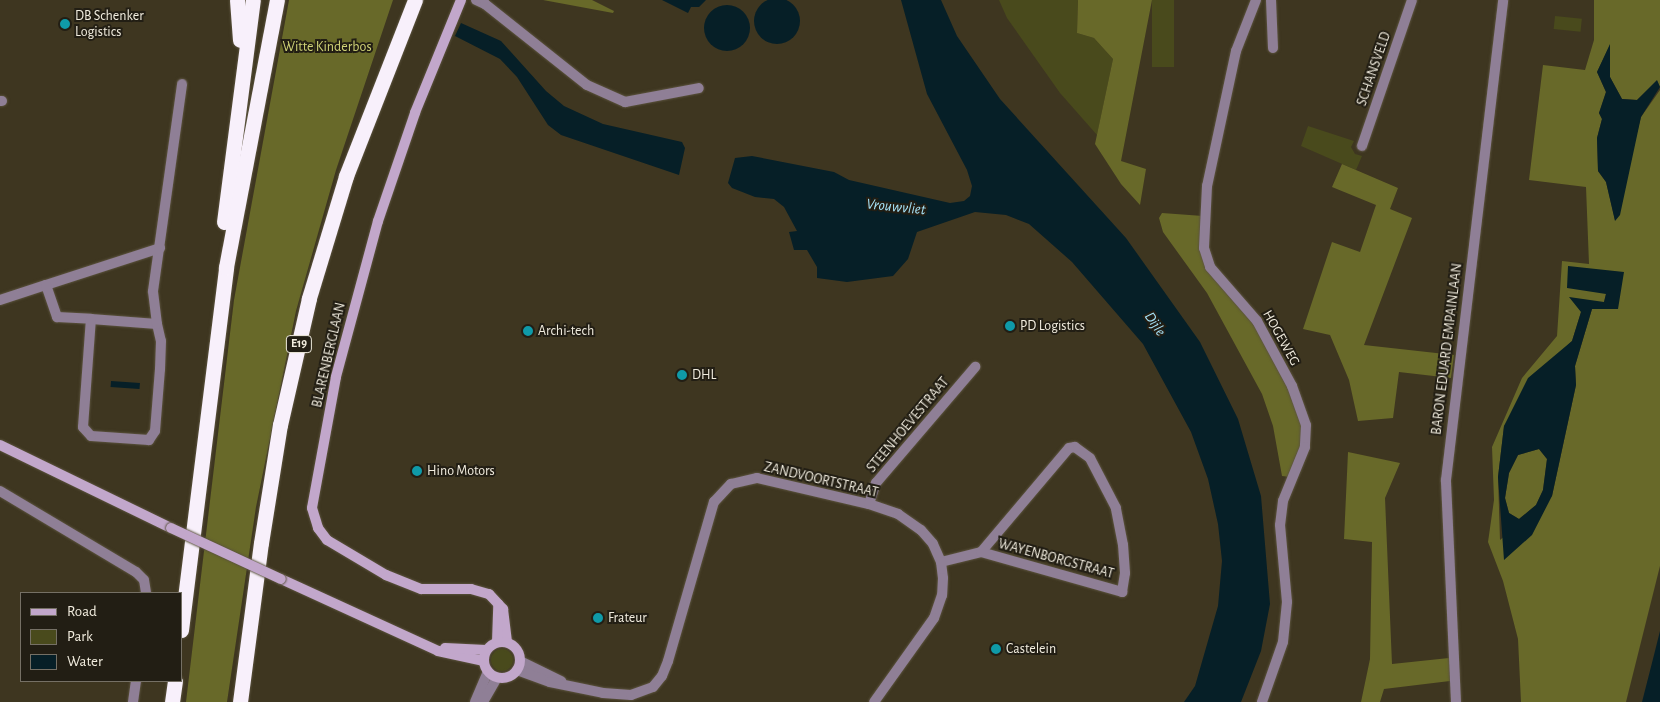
<!DOCTYPE html>
<style>
body{margin:0}
#map{position:relative;width:1660px;height:702px;overflow:hidden;background:#3e3620;font-family:"Alegreya Sans",sans-serif}
div>[style]{position:absolute}
.green>*{inset:0;background:#494a1c;transform-origin:0 0}
.round{border-radius:50%}
.forest>*{inset:0;background:#686929}
.water>*{inset:0;background:#061f27;transform-origin:0 0}
.roads{filter:drop-shadow(0 0 1px #5b533e) drop-shadow(0 0 1px #5b533e)}
.street>*{height:10px;margin:-5px;padding:0 5px;transform-origin:5px;border-radius:5px;background:#8f7f96}
.secondary>*{height:10px;margin:-5px;padding:0 5px;transform-origin:5px;border-radius:5px;background:#c2a7cb}
.secondary>.ring{margin:-5px;padding:0;box-sizing:content-box;background:none;border:10px solid #c2a7cb;border-radius:50%}
.highway>*{height:15px;margin:-7.5px;padding:0 7.5px;transform-origin:7.5px;border-radius:7.5px;background:#f8f0fb}
.bridges{filter:drop-shadow(0 0 1px #5b533e) drop-shadow(0 0 1px #5b533e)}
.secondary-bridge>*{height:10px;margin:-5px;padding:0 5px;transform-origin:5px;border-radius:5px;background:#c2a7cb}
.dots>*{width:14px;height:14px;translate:-50% -50%;box-sizing:border-box;border:2px solid #221e14;border-radius:50%}
span{translate:-50% -50%;white-space:nowrap;text-align:center;line-height:1.15;-webkit-text-stroke:4px #221e14;paint-order:stroke}
.shield-label span{padding:1px 4px;background:#221e14;border:1px solid;border-radius:4px;-webkit-text-stroke-width:0}
.shield-label{font-size:12px;color:#f1ecde;font-weight:700}
.poi-label{font-size:14px;color:#f1ecde}
.left{translate:0 -50%;text-align:left}
.park-label{font-size:14px;color:#d0d377}
.street-label{font-size:14px;color:#f1ecde}
.water-label{font-size:15px;color:#a8e6fc;font-style:italic}
.legend{position:absolute;left:20px;top:592px;width:162px;height:90px;box-sizing:border-box;background:#221e14;border:1px solid #757065;margin:0;padding:6px 9px;list-style:none;font-size:15px;color:#f1ecde}
.legend li{display:flex;align-items:center;gap:10px;height:25px}
.legend b{width:25px;border:1px solid #757065}
</style>
<div id="map">
<div class="green">
<div style="clip-path:polygon(999px 0,1078px 0,1077px 33px,1094px 38px,1113px 59px,1097px 135px,1060px 93px,1007px 18px)"></div>
<div style="left:1152px;top:0;width:22px;height:67px"></div>
<div style="left:1555px;top:16px;width:27px;height:13px;rotate:6deg"></div>
<div style="clip-path:polygon(1308px 126px,1354px 141px,1351px 147px,1355px 154px,1362px 156px,1356px 170px,1301px 146px)"></div>
<div class="round" style="left:491px;top:649px;width:22px;height:22px"></div>
</div>
<div class="forest">
<div style="clip-path:polygon(289px 0,393px 0,336px 170px,296px 311px,256px 507px,227px 702px,186px 702px,234px 300px)"></div>
<div style="clip-path:polygon(543px 0,592px 0,614px 11px,613px 13px)"></div>
<div style="clip-path:polygon(1078px 0,1152px 0,1121px 161px,1146px 169px,1140px 205px,1121px 184px,1095px 144px,1113px 59px,1094px 38px,1077px 33px)"></div>
<div style="clip-path:polygon(evenodd,1594px 0,1660px 0,1660px 87px,1657px 81px,1637px 100px,1622px 99px,1610px 77px,1610px 45px,1597px 72px,1606px 92px,1599px 113px,1602px 119px,1597px 138px,1598px 171px,1606px 182px,1615px 220px,1641px 117px,1660px 90px,1660px 566px,1626px 702px,1521px 702px,1518px 639px,1503px 581px,1488px 542px,1494px 500px,1492px 447px,1522px 378px,1557px 336px,1562px 261px,1589px 264px,1586px 187px,1529px 180px,1543px 65px,1585px 70px,1594px 40px,1594px 0,1606px 294px,1618px 309px,1592px 309px,1575px 366px,1576px 385px,1552px 496px,1500px 540px,1498px 477px,1504px 426px,1556px 357px,1572px 341px,1581px 312px,1604px 302px,1606px 294px)"></div>
<div style="clip-path:polygon(1342px 164px,1398px 188px,1390px 209px,1412px 218px,1364px 345px,1454px 355px,1451px 378px,1399px 372px,1393px 418px,1358px 421px,1349px 380px,1330px 335px,1303px 329px,1332px 242px,1360px 252px,1376px 205px,1332px 187px)"></div>
<div style="clip-path:polygon(1162px 213px,1203px 216px,1202px 250px,1250px 314px,1290px 388px,1305px 432px,1290px 477px,1282px 476px,1273px 426px,1262px 394px,1207px 293px,1163px 232px,1159px 218px)"></div>
<div style="clip-path:polygon(1539px 449px,1547px 459px,1543px 490px,1536px 505px,1519px 519px,1509px 513px,1505px 498px,1509px 473px,1518px 455px)"></div>
<div style="clip-path:polygon(1348px 452px,1400px 463px,1385px 498px,1392px 664px,1449px 658px,1450px 681px,1384px 689px,1380px 702px,1361px 702px,1370px 659px,1372px 542px,1344px 539px)"></div>
</div>
<div class="water">
<div class="round" style="left:754px;top:-2px;width:46px;height:46px"></div>
<div style="clip-path:polygon(662px 0,706px 0,699px 7px,691px 7px,688px 13px)"></div>
<div style="clip-path:polygon(901px 0,941px 0,957px 36px,1000px 99px,1126px 238px,1200px 342px,1238px 419px,1261px 496px,1270px 604px,1261px 651px,1241px 702px,1184px 702px,1195px 686px,1218px 606px,1222px 561px,1218px 524px,1208px 479px,1191px 432px,1143px 344px,1072px 262px,1029px 224px,1006px 215px,975px 212px,917px 232px,908px 259px,893px 276px,847px 282px,817px 278px,817px 267px,807px 250px,794px 250px,789px 232px,797px 231px,784px 207px,774px 199px,755px 197px,732px 188px,728px 183px,735px 158px,752px 156px,834px 172px,849px 180px,950px 203px,964px 201px,970px 196px,972px 186px,967px 170px,927px 94px)"></div>
<div class="round" style="left:704px;top:5px;width:46px;height:46px"></div>
<div style="clip-path:polygon(461px 23px,501px 41px,546px 91px,564px 106px,603px 124px,682px 142px,685px 148px,679px 175px,561px 135px,548px 125px,517px 77px,500px 59px,455px 36px)"></div>
<div style="clip-path:polygon(1610px 44px,1610px 77px,1622px 99px,1637px 100px,1657px 80px,1660px 87px,1641px 117px,1620px 215px,1615px 221px,1606px 182px,1598px 171px,1597px 138px,1602px 119px,1599px 113px,1606px 92px,1597px 72px)"></div>
<div style="clip-path:polygon(evenodd,1568px 266px,1624px 272px,1618px 309px,1592px 309px,1575px 366px,1576px 385px,1552px 496px,1532px 535px,1504px 560px,1498px 477px,1504px 426px,1528px 378px,1572px 341px,1581px 312px,1569px 297px,1604px 302px,1606px 294px,1567px 288px,1568px 266px,1539px 449px,1547px 459px,1543px 490px,1536px 505px,1519px 519px,1509px 513px,1505px 498px,1509px 473px,1518px 455px,1539px 449px)"></div>
<div style="left:111px;top:381px;width:29px;height:6px;rotate:4deg"></div>
<div style="clip-path:polygon(1660px 631px,1660px 702px,1642px 702px,1654px 655px)"></div>
</div>
<div class="roads">
<div class="street">
<div style="left:476px;top:0;width:10px;rotate:24deg"></div>
<div style="left:485px;top:4px;width:130px;rotate:38.5deg"></div>
<div style="left:587px;top:85px;width:42px;rotate:24.1deg"></div>
<div style="left:625px;top:102px;width:75px;rotate:-10.7deg"></div>
<div style="left:1256px;top:0;width:55px;rotate:111.4deg"></div>
<div style="left:1236px;top:51px;width:138px;rotate:102.1deg"></div>
<div style="left:1207px;top:186px;width:62px;rotate:92.8deg"></div>
<div style="left:1204px;top:248px;width:20px;rotate:72deg"></div>
<div style="left:1210px;top:267px;width:72px;rotate:49deg"></div>
<div style="left:1257px;top:321px;width:74px;rotate:61.7deg"></div>
<div style="left:1292px;top:386px;width:41px;rotate:70.3deg"></div>
<div style="left:1306px;top:425px;width:22px;rotate:93deg"></div>
<div style="left:1305px;top:447px;width:58px;rotate:112.2deg"></div>
<div style="left:1283px;top:501px;width:24px;rotate:97deg"></div>
<div style="left:1280px;top:525px;width:77px;rotate:84.8deg"></div>
<div style="left:1287px;top:602px;width:40px;rotate:95.7deg"></div>
<div style="left:1283px;top:642px;width:64px;rotate:109.3deg"></div>
<div style="left:1271px;top:0;width:48px;rotate:87.6deg"></div>
<div style="left:0;top:101px;width:2px"></div>
<div style="left:1362px;top:146px;width:154px;rotate:-71.1deg"></div>
<div style="left:46px;top:285px;width:120px;rotate:-18deg"></div>
<div style="left:0;top:300px;width:48px;rotate:-18.1deg"></div>
<div style="left:46px;top:285px;width:34px;rotate:71deg"></div>
<div style="left:57px;top:317px;width:34px;rotate:3deg"></div>
<div style="left:91px;top:319px;width:66px;rotate:4.3deg"></div>
<div style="left:157px;top:324px;width:17px;rotate:77deg"></div>
<div style="left:161px;top:341px;width:28px;rotate:92deg"></div>
<div style="left:160px;top:369px;width:62px;rotate:94.6deg"></div>
<div style="left:155px;top:431px;width:11px;rotate:124deg"></div>
<div style="left:149px;top:440px;width:58px;rotate:-176.1deg"></div>
<div style="left:91px;top:436px;width:12px;rotate:-132deg"></div>
<div style="left:83px;top:427px;width:108px;rotate:-85.8deg"></div>
<div style="left:157px;top:324px;width:33px;rotate:-97deg"></div>
<div style="left:153px;top:291px;width:209px;rotate:-82deg"></div>
<div style="left:0;top:491px;width:158px;rotate:30.8deg"></div>
<div style="left:136px;top:572px;width:11px;rotate:45deg"></div>
<div style="left:144px;top:580px;width:13px;rotate:81deg"></div>
<div style="left:869px;top:504px;width:22px;rotate:-72deg"></div>
<div style="left:876px;top:483px;width:153px;rotate:-49.5deg"></div>
<div style="left:941px;top:562px;width:41px;rotate:-14deg"></div>
<div style="left:981px;top:552px;width:147px;rotate:15.8deg"></div>
<div style="left:1122px;top:592px;width:19px;rotate:-81deg"></div>
<div style="left:1125px;top:573px;width:28px;rotate:-94deg"></div>
<div style="left:1123px;top:545px;width:38px;rotate:-101deg"></div>
<div style="left:1116px;top:508px;width:56px;rotate:-117.5deg"></div>
<div style="left:1090px;top:458px;width:19px;rotate:-144deg"></div>
<div style="left:1075px;top:447px;width:6px;rotate:171deg"></div>
<div style="left:1069px;top:448px;width:136px;rotate:130.2deg"></div>
<div style="left:520px;top:661px;width:46px;rotate:26deg"></div>
<div style="left:517px;top:670px;width:35px;rotate:20deg"></div>
<div style="left:550px;top:682px;width:54px;rotate:11.7deg"></div>
<div style="left:603px;top:693px;width:28px;rotate:4deg"></div>
<div style="left:631px;top:695px;width:23px;rotate:-20deg"></div>
<div style="left:653px;top:687px;width:14px;rotate:-51deg"></div>
<div style="left:662px;top:676px;width:16px;rotate:-68deg"></div>
<div style="left:668px;top:661px;width:166px;rotate:-73.9deg"></div>
<div style="left:714px;top:502px;width:25px;rotate:-47deg"></div>
<div style="left:731px;top:484px;width:27px;rotate:-13deg"></div>
<div style="left:757px;top:478px;width:115px;rotate:13.1deg"></div>
<div style="left:869px;top:504px;width:31px;rotate:19deg"></div>
<div style="left:898px;top:514px;width:28px;rotate:35deg"></div>
<div style="left:921px;top:530px;width:18px;rotate:49deg"></div>
<div style="left:933px;top:544px;width:20px;rotate:66deg"></div>
<div style="left:941px;top:562px;width:16px;rotate:83deg"></div>
<div style="left:943px;top:578px;width:17px;rotate:93deg"></div>
<div style="left:942px;top:595px;width:24px;rotate:109deg"></div>
<div style="left:934px;top:618px;width:103px;rotate:125.5deg"></div>
<div style="left:133px;top:702px;width:21px;rotate:-82deg"></div>
<div style="left:475px;top:702px;width:33px;rotate:-67deg"></div>
<div style="left:483px;top:702px;width:28px;rotate:-60deg"></div>
<div style="left:1456px;top:702px;width:222px;rotate:-92.6deg"></div>
<div style="left:1446px;top:480px;width:483px;rotate:-83.2deg"></div>
</div>
<div class="secondary">
<div style="left:461px;top:0;width:122px;rotate:112.2deg"></div>
<div style="left:415px;top:113px;width:114px;rotate:108.9deg"></div>
<div style="left:378px;top:221px;width:162px;rotate:105.1deg"></div>
<div style="left:336px;top:377px;width:133px;rotate:100.4deg"></div>
<div style="left:312px;top:508px;width:21px;rotate:73deg"></div>
<div style="left:318px;top:528px;width:15px;rotate:53deg"></div>
<div style="left:327px;top:540px;width:69px;rotate:30.7deg"></div>
<div style="left:386px;top:575px;width:38px;rotate:22deg"></div>
<div style="left:421px;top:589px;width:50px"></div>
<div style="left:471px;top:589px;width:19px;rotate:16deg"></div>
<div style="left:489px;top:594px;width:21px;rotate:47deg"></div>
<div style="left:503px;top:609px;width:33px;rotate:83deg"></div>
<div style="left:0;top:445px;width:190px;rotate:25.9deg"></div>
<div style="left:281px;top:579px;width:173px;rotate:24.6deg"></div>
<div style="left:438px;top:651px;width:46px;rotate:12.5deg"></div>
<div class="ring" style="left:484px;top:642px;width:26px;height:26px"></div>
<div style="left:497px;top:642px;width:38px;rotate:-88deg"></div>
<div style="left:445px;top:648px;width:41px;rotate:2.8deg"></div>
</div>
<div class="highway">
<div style="left:237px;top:0;width:40px;rotate:85.7deg"></div>
<div style="left:224px;top:222px;width:224px;rotate:-82.6deg"></div>
<div style="left:181px;top:630px;width:366px;rotate:-82.9deg"></div>
<div style="left:226px;top:267px;width:272px;rotate:-79.2deg"></div>
<div style="left:172px;top:702px;width:21px;rotate:-82deg"></div>
<div style="left:240px;top:702px;width:160px;rotate:-82.5deg"></div>
<div style="left:261px;top:543px;width:120px;rotate:-80.9deg"></div>
<div style="left:280px;top:425px;width:130px;rotate:-77.1deg"></div>
<div style="left:309px;top:298px;width:127px;rotate:-73.1deg"></div>
<div style="left:346px;top:176px;width:189px;rotate:-68.6deg"></div>
</div>
</div>
<div class="bridges">
<div class="secondary-bridge">
<div style="left:171px;top:528px;width:121px;rotate:24.9deg"></div>
</div>
</div>
<div class="dots">
<div style="left:65px;top:24px;background:#0f9aa8"></div>
<div style="left:1010px;top:326px;background:#0f9aa8"></div>
<div style="left:528px;top:331px;background:#0f9aa8"></div>
<div style="left:682px;top:375px;background:#0f9aa8"></div>
<div style="left:417px;top:471px;background:#0f9aa8"></div>
<div style="left:598px;top:618px;background:#0f9aa8"></div>
<div style="left:996px;top:649px;background:#0f9aa8"></div>
</div>
<div class="shield-label">
<span style="left:299px;top:344px">E19</span>
</div>
<div class="poi-label">
<span class="left" style="left:75px;top:24px">DB Schenker<br>Logistics</span>
<span class="left" style="left:1020px;top:326px">PD Logistics</span>
<span class="left" style="left:538px;top:331px">Archi-tech</span>
<span class="left" style="left:692px;top:375px">DHL</span>
<span class="left" style="left:427px;top:471px">Hino Motors</span>
<span class="left" style="left:608px;top:618px">Frateur</span>
<span class="left" style="left:1006px;top:649px">Castelein</span>
</div>
<div class="park-label">
<span style="left:327px;top:47px">Witte Kinderbos</span>
</div>
<div class="street-label">
<span style="left:1374px;top:69px;rotate:-71deg">SCHANSVELD</span>
<span style="left:1281px;top:338px;rotate:61deg">HOGEWEG</span>
<span style="left:1447px;top:349px;rotate:-83deg">BARON EDUARD EMPAINLAAN</span>
<span style="left:329px;top:355px;rotate:-77deg">BLARENBERGLAAN</span>
<span style="left:908px;top:425px;rotate:-50deg">STEENHOEVESTRAAT</span>
<span style="left:821px;top:480px;rotate:13deg">ZANDVOORTSTRAAT</span>
<span style="left:1056px;top:559px;rotate:15deg">WAYENBORGSTRAAT</span>
</div>
<div class="water-label">
<span style="left:896px;top:207px;rotate:6deg">Vrouwvliet</span>
<span style="left:1155px;top:324px;rotate:56deg">Dijle</span>
</div>
<ul class="legend">
<li><b style="height:6px;background:#c2a7cb"></b>Road</li>
<li><b style="height:14px;background:#494a1c"></b>Park</li>
<li><b style="height:14px;background:#061f27"></b>Water</li>
</ul>
</div>
